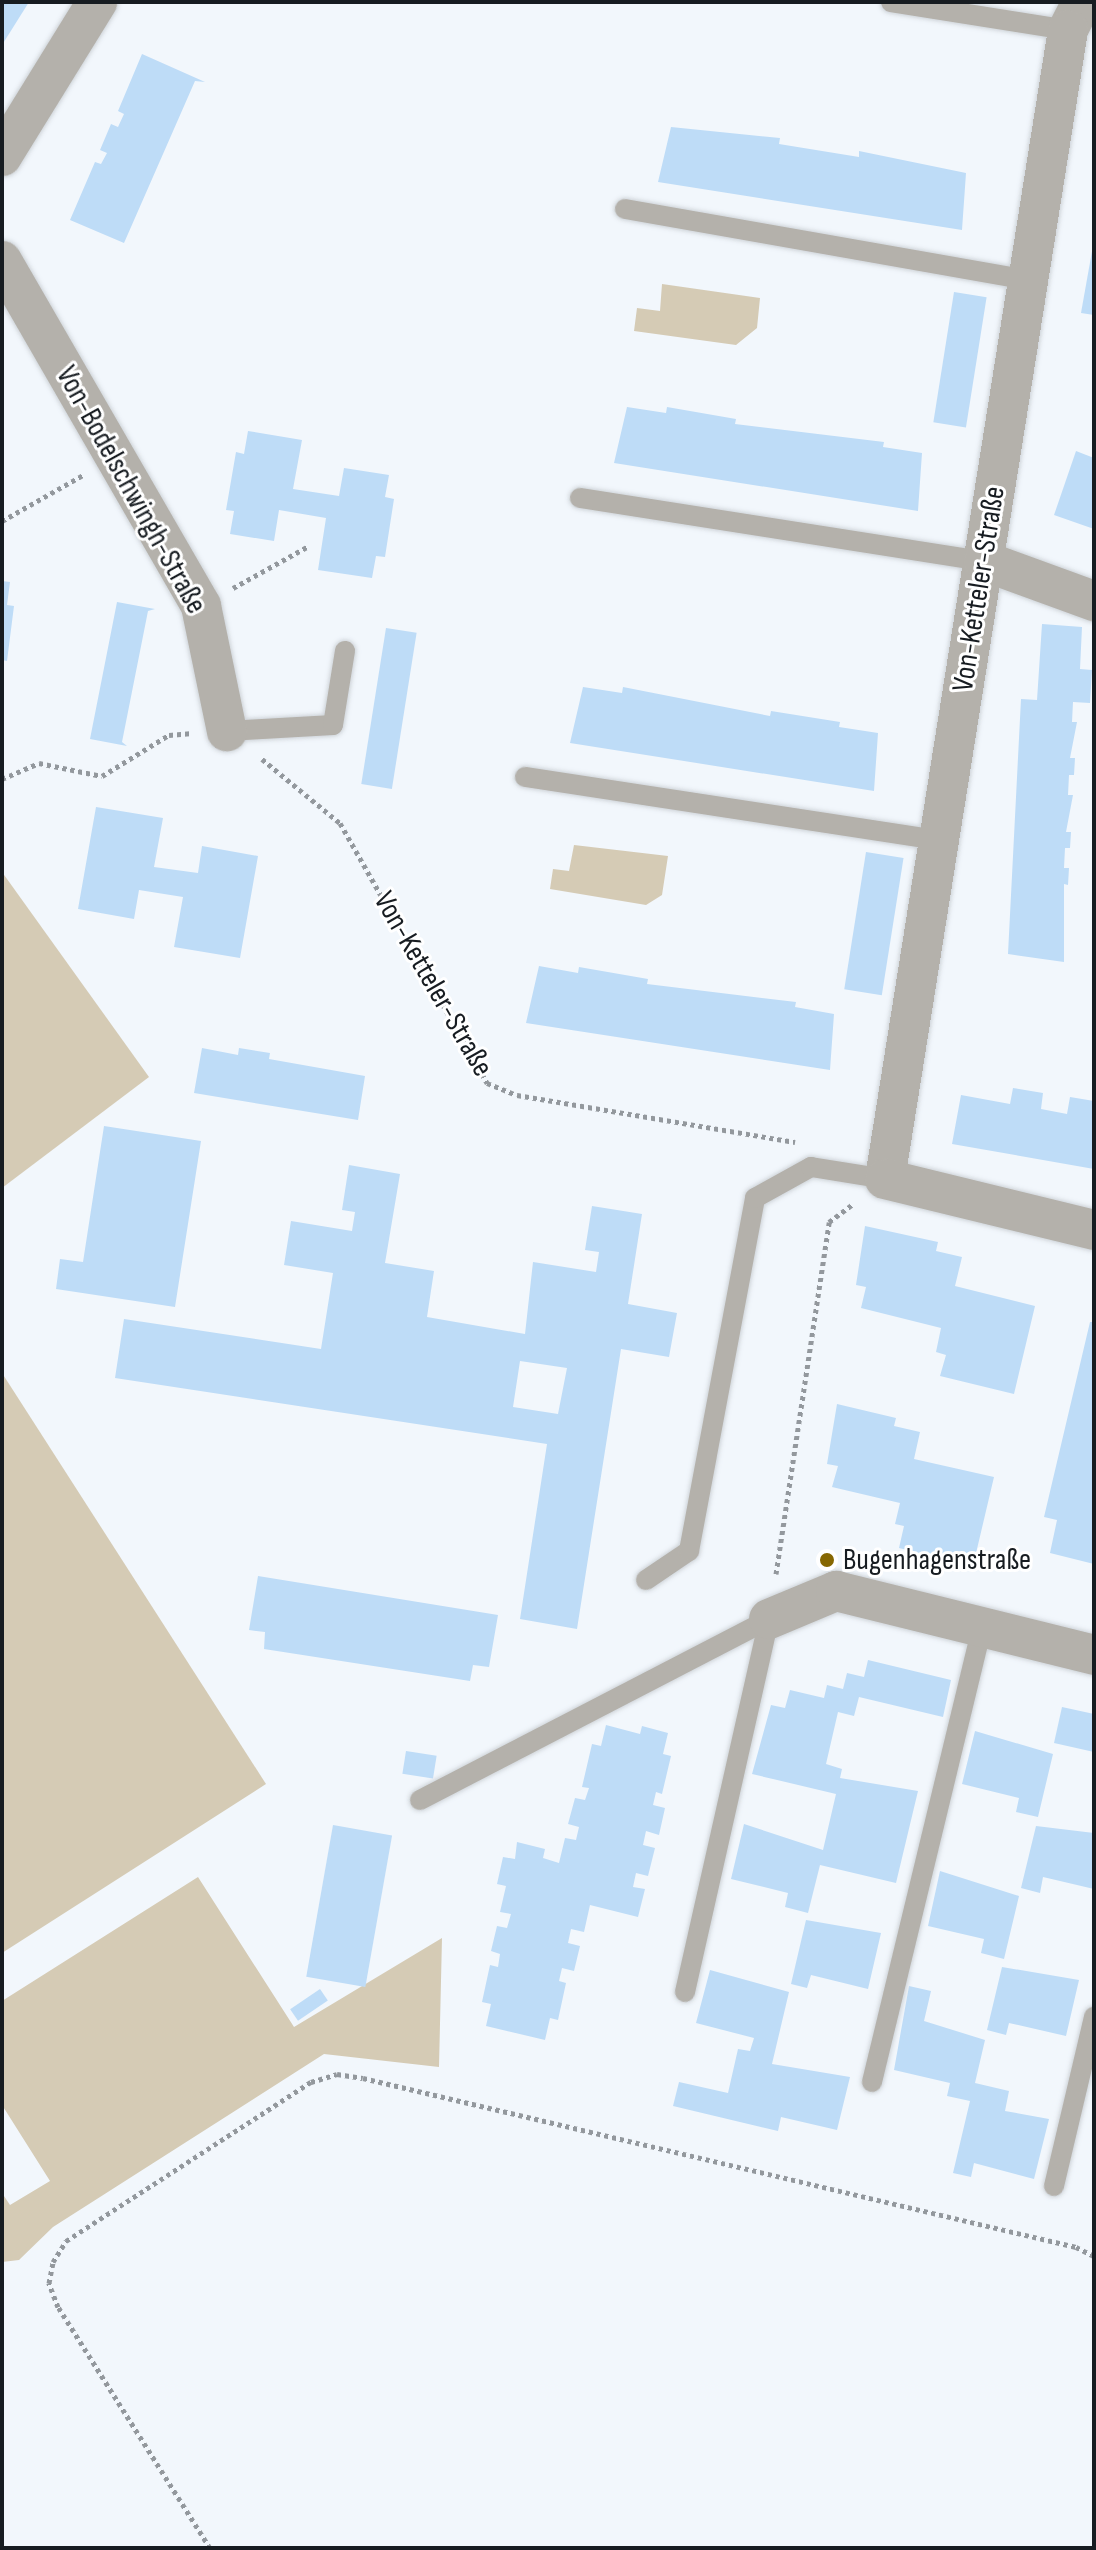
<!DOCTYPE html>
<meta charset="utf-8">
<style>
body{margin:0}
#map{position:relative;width:1096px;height:2550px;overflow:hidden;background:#f2f7fc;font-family:"Sofia Sans Condensed",sans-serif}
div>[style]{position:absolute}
.green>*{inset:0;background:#d5cbb5}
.building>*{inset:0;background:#bedcf7;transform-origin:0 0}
.path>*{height:5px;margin-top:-2.5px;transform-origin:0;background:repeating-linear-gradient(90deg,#93989d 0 4px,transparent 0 8px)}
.roads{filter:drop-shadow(0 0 2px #cfd4d9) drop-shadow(0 0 2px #cfd4d9)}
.service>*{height:20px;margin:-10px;padding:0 10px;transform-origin:10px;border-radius:10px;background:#b4b1ab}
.minor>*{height:40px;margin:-20px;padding:0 20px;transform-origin:20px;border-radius:20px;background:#b4b1ab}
.dots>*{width:22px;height:22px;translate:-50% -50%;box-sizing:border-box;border:4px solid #fff;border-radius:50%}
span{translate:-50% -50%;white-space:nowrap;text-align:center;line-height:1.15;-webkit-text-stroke:6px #fff;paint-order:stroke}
.street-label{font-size:30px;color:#171c21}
.poi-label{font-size:30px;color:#171c21}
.left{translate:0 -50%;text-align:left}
.frame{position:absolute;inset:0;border:4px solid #171c21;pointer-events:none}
</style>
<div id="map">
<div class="green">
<div style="clip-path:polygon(662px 284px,760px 298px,757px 328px,736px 345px,634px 331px,637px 308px,660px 311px)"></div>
<div style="clip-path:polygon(574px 845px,668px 856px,662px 895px,646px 905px,550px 889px,553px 869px,569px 871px)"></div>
<div style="clip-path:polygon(2px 872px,149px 1077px,2px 1188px)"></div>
<div style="clip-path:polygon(2px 1373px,266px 1784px,2px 1953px)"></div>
<div style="clip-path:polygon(198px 1877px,294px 2027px,442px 1938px,439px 2067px,324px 2054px,53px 2227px,19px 2260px,2px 2262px,2px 2193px,10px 2205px,50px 2181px,2px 2105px,2px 2001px)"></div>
</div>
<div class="building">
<div style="clip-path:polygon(2px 2px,29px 2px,2px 45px)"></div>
<div style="clip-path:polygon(142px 54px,205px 82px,195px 81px,124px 243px,70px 220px,95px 162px,101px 164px,107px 153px,100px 150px,111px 124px,118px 127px,124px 114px,118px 111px)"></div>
<div style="clip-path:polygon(671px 127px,780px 138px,779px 144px,859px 157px,859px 151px,966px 173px,962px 230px,658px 182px)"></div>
<div style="clip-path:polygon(1094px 240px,1094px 315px,1081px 313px)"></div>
<div style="left:954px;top:292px;width:33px;height:132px;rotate:9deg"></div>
<div style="clip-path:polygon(627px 407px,666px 413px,667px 407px,736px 419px,735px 424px,884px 442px,883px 447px,922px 453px,918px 511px,614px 463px)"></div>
<div style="clip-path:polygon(248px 431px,302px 440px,293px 489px,339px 496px,344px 468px,389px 475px,385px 497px,394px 499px,385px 557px,376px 556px,372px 578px,318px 570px,326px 518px,279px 510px,274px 541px,230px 534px,234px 511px,226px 510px,236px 452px,244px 454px)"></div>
<div style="clip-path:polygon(1076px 451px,1094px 458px,1094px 529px,1054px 515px)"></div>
<div style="clip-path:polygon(2px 581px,10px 582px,7px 605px,14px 606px,7px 661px,2px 660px)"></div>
<div style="clip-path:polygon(117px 602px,155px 609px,148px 611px,122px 742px,127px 746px,90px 739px)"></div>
<div style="clip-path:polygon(1042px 624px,1082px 627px,1080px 669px,1092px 670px,1090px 703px,1073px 702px,1072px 722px,1077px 722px,1070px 758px,1075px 758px,1074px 775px,1069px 775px,1068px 795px,1073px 795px,1066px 832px,1071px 832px,1070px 848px,1065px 848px,1064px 868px,1069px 868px,1068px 885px,1064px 884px,1064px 962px,1008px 954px,1021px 699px,1037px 700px)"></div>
<div style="left:386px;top:628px;width:31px;height:158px;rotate:9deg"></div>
<div style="clip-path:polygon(583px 687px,622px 693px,623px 687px,770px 716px,771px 711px,840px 722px,839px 727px,878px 733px,874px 791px,570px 743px)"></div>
<div style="clip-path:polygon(96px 807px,163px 818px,154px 867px,198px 873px,202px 846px,258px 856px,240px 958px,174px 947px,183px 897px,139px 890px,134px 919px,78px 909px)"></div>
<div style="left:866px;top:852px;width:38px;height:139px;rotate:9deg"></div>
<div style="clip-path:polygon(539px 966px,578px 973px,579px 967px,648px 979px,647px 984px,796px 1002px,795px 1007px,834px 1014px,830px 1070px,526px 1023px)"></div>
<div style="clip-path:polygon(202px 1048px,238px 1055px,239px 1048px,270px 1053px,269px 1059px,365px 1076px,358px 1120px,194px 1093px)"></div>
<div style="clip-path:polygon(1013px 1088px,1043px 1093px,1041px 1109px,1067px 1114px,1070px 1097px,1094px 1101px,1094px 1169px,952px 1144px,961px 1095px,1010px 1104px)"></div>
<div style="clip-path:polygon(104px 1126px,201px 1141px,175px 1307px,56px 1289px,60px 1259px,83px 1262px)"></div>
<div style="clip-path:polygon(evenodd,349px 1165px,400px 1174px,385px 1263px,434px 1271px,427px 1317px,525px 1334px,533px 1262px,596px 1272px,599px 1252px,585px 1250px,592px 1206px,642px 1214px,628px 1304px,677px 1313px,669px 1357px,621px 1349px,577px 1629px,520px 1619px,547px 1444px,115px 1378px,124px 1319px,321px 1349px,333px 1273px,284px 1265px,291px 1221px,352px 1231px,355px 1212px,342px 1210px,349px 1165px,520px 1361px,567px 1368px,558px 1414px,513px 1407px,520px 1361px)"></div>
<div style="clip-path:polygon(865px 1226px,938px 1242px,936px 1251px,962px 1257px,955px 1286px,1035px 1306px,1014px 1394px,940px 1376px,946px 1355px,936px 1352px,941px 1328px,861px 1308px,866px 1287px,856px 1285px)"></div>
<div style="clip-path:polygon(1090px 1322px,1094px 1322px,1094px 1564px,1050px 1553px,1057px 1520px,1044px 1517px)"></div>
<div style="clip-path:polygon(837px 1404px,896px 1418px,894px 1426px,920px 1432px,914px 1459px,994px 1477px,973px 1566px,899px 1548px,904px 1526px,895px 1524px,900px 1503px,832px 1487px,838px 1466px,827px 1464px)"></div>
<div style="clip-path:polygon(258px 1576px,498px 1615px,489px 1667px,473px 1665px,470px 1681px,264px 1649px,265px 1632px,249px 1630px)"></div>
<div style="clip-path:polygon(868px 1660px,951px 1680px,943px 1717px,859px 1697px,854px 1716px,838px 1712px,826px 1764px,842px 1769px,840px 1778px,918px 1791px,896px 1883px,820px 1865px,808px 1913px,785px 1907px,788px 1893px,731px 1879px,744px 1824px,823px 1850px,836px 1794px,752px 1774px,771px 1705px,785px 1708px,790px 1690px,824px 1698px,827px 1685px,843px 1689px,847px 1673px,864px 1677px)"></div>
<div style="clip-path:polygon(1062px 1707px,1094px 1714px,1094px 1752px,1054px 1743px)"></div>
<div style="clip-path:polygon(606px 1725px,640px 1734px,642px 1726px,668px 1733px,663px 1754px,671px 1756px,662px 1794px,656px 1792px,653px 1805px,665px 1808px,659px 1835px,646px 1831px,643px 1845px,655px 1848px,648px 1876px,636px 1873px,633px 1887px,645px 1889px,638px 1917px,590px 1905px,584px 1932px,571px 1929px,568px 1943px,580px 1946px,574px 1971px,562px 1968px,559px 1981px,566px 1983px,558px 2020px,550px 2018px,545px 2040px,486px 2026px,491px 2004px,482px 2002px,490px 1965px,498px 1967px,500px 1954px,491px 1951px,497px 1926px,507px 1928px,511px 1914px,500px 1912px,506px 1886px,497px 1884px,503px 1857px,515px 1859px,517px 1842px,545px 1849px,543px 1858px,559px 1863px,565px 1838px,576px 1840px,579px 1827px,568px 1824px,575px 1798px,585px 1800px,589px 1788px,582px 1787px,592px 1744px,601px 1746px)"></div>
<div style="clip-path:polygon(975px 1731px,1053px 1754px,1038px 1817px,1016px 1812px,1019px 1798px,962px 1784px)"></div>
<div style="left:406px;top:1751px;width:31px;height:23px;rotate:9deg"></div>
<div style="left:333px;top:1825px;width:60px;height:154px;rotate:10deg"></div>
<div style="clip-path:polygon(1036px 1826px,1094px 1833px,1094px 1889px,1043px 1877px,1040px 1893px,1021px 1888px)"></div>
<div style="clip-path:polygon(940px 1871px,1019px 1896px,1004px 1959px,981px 1953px,984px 1939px,928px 1926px)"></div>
<div style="clip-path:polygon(806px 1920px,881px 1933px,868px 1989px,811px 1975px,807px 1988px,791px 1984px)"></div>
<div style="clip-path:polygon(1002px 1967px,1079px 1980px,1066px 2036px,1009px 2023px,1006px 2035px,987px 2030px)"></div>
<div style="clip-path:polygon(710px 1970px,789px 1992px,772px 2064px,850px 2077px,837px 2130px,781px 2117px,778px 2131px,673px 2106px,679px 2082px,728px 2093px,738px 2049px,750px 2051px,754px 2038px,696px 2023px)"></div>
<div style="clip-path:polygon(909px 1986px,931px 1991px,924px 2021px,985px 2040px,975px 2083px,1009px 2091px,1005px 2111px,1049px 2119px,1034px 2179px,974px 2163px,971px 2177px,953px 2173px,970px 2101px,947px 2096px,950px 2083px,894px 2070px)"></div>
<div style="left:320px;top:1989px;width:14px;height:36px;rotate:56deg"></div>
</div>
<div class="path">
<div style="left:2px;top:521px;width:93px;rotate:-29.6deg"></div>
<div style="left:233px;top:588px;width:85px;rotate:-29deg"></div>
<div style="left:262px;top:759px;width:101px;rotate:39.4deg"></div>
<div style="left:340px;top:823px;width:299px;rotate:60.5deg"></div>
<div style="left:487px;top:1083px;width:32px;rotate:22deg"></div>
<div style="left:517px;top:1095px;width:282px;rotate:9.6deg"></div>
<div style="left:2px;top:779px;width:40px;rotate:-23.4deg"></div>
<div style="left:39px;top:763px;width:64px;rotate:11.7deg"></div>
<div style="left:102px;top:776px;width:79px;rotate:-31.5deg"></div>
<div style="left:169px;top:735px;width:21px;rotate:-5deg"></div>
<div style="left:776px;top:1574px;width:356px;rotate:-81.4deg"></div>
<div style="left:829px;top:1222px;width:30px;rotate:-37deg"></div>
<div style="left:210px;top:2548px;width:285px;rotate:-122.2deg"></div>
<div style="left:58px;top:2307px;width:26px;rotate:-111deg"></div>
<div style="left:49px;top:2283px;width:21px;rotate:-79deg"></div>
<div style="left:53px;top:2262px;width:25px;rotate:-58deg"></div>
<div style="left:66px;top:2241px;width:292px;rotate:-33deg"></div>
<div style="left:311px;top:2082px;width:27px;rotate:-17deg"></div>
<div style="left:337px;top:2074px;width:26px;rotate:9deg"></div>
<div style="left:363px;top:2078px;width:733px;rotate:13.33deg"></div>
<div style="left:1076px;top:2247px;width:20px;rotate:27deg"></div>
</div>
<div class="roads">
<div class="service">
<div style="left:891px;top:2px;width:179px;rotate:9deg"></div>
<div style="left:625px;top:209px;width:410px;rotate:10deg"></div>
<div style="left:580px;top:498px;width:409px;rotate:8.9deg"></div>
<div style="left:227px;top:731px;width:106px;rotate:-3.2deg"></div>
<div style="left:333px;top:725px;width:75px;rotate:-80.8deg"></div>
<div style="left:525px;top:777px;width:418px;rotate:8.7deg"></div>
<div style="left:646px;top:1580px;width:52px;rotate:-34deg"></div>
<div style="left:689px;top:1551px;width:359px;rotate:-79.4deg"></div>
<div style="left:755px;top:1198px;width:64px;rotate:-29deg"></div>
<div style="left:811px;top:1167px;width:75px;rotate:9.2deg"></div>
<div style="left:420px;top:1800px;width:393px;rotate:-27.4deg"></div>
<div style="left:685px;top:1992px;width:382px;rotate:-77.3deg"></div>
<div style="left:872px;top:2082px;width:467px;rotate:-76.4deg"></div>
<div style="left:1054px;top:2186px;width:174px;rotate:-76.7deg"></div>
</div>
<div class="minor">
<div style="left:1082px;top:2px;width:31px;rotate:117deg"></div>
<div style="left:1068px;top:30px;width:1163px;rotate:99.05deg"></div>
<div style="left:885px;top:1179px;width:215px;rotate:13.7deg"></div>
<div style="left:2px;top:156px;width:181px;rotate:-58.3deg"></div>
<div style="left:2px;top:261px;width:398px;rotate:60deg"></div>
<div style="left:201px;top:606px;width:128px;rotate:78.3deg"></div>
<div style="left:984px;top:561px;width:117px;rotate:20deg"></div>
<div style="left:769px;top:1619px;width:73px;rotate:-22.7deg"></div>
<div style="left:836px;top:1591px;width:266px;rotate:13.9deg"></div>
</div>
</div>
<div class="dots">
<div style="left:827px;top:1560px;background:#866701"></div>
</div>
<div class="street-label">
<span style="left:131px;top:490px;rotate:61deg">Von-Bodelschwingh-Straße</span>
<span style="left:979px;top:589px;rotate:-81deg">Von-Ketteler-Straße</span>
<span style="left:433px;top:984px;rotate:60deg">Von-Ketteler-Straße</span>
</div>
<div class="poi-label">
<span class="left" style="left:843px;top:1560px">Bugenhagenstraße</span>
</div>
<div class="frame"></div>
</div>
